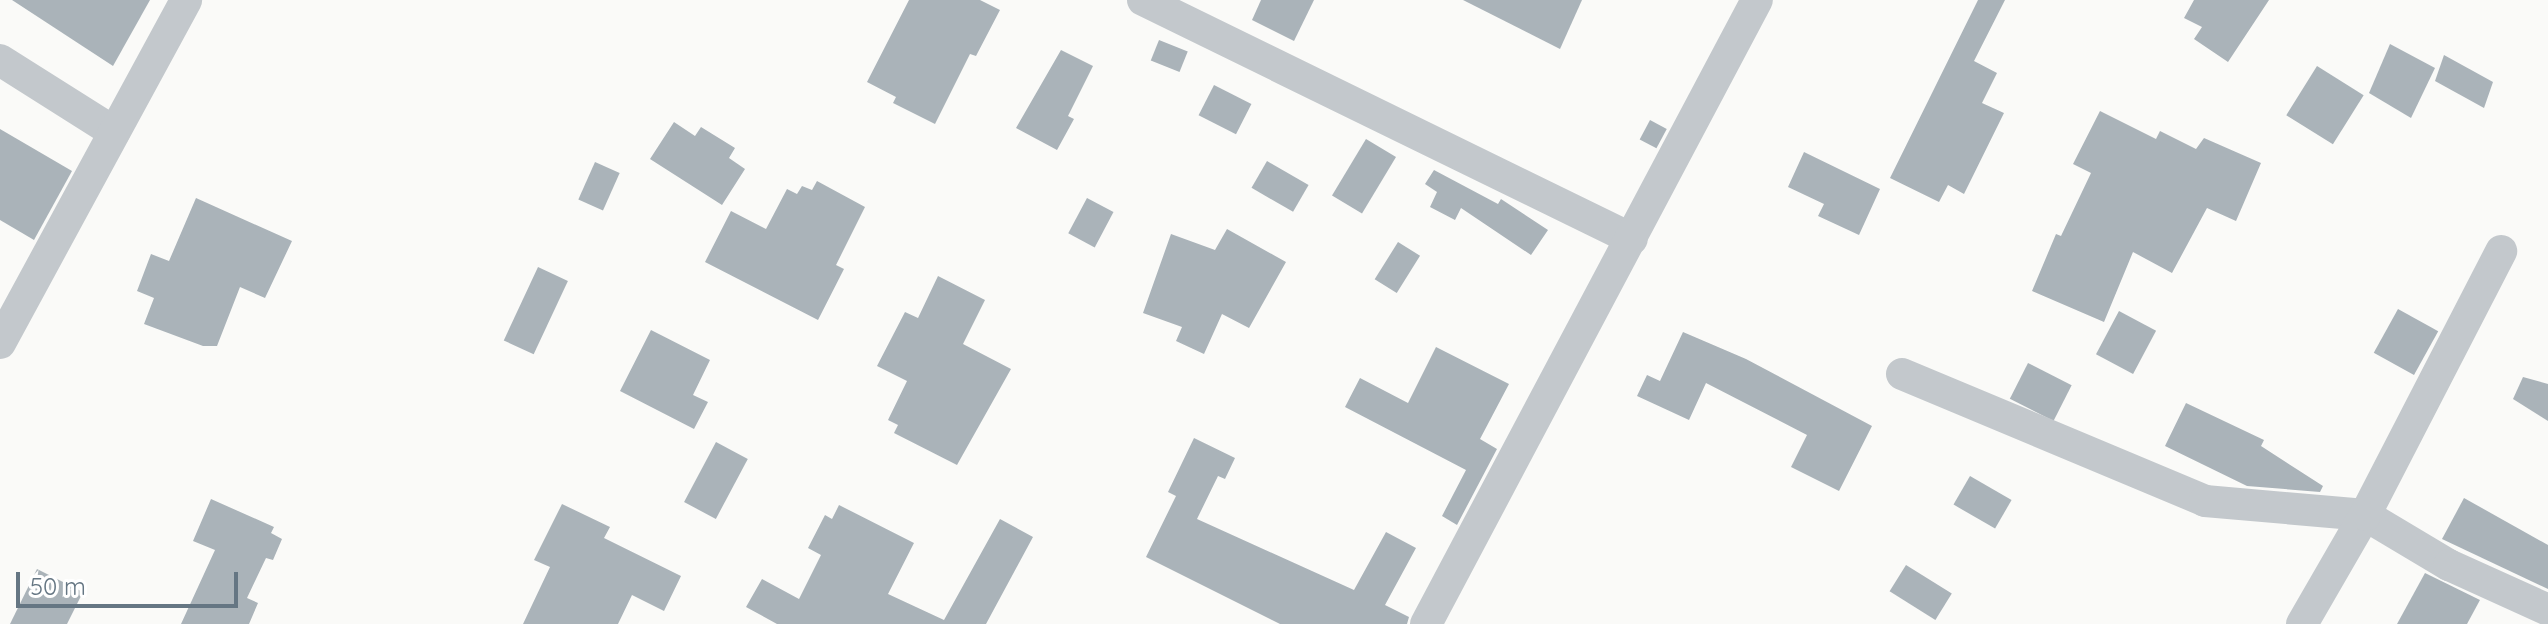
<!DOCTYPE html>
<style>
body{margin:0}
#map{position:relative;width:2548px;height:624px;overflow:hidden;background:#fafaf8;font-family:Quicksand,sans-serif}
div>[style]{position:absolute}
.building>*{inset:0;background:#aab3b9;transform-origin:0 0}
.street>*{height:32px;margin:-16px;padding:0 16px;transform-origin:16px;border-radius:16px;background:#c3c8cc}
span{translate:-50% -50%;white-space:nowrap;text-align:center;line-height:1.15;-webkit-text-stroke:8px #fff;paint-order:stroke}
.scale{position:absolute;left:16px;top:572px;width:222px;height:36px;box-sizing:border-box;border:4px solid #657683;border-top:0;padding-left:10px;font-size:24px;line-height:28px;white-space:nowrap;color:#657683;-webkit-text-stroke:6px #fff;paint-order:stroke}
</style>
<div id="map">
<div class="building">
<div style="clip-path:polygon(12px 0,150px 0,113px 66px)"></div>
<div style="clip-path:polygon(909px 0,980px 0,1000px 10px,976px 56px,970px 54px,935px 124px,893px 103px,896px 97px,867px 82px)"></div>
<div style="clip-path:polygon(1261px 0,1314px 0,1294px 41px,1252px 20px)"></div>
<div style="clip-path:polygon(1463px 0,1582px 0,1560px 49px)"></div>
<div style="clip-path:polygon(1978px 0,2005px 0,1974px 61px,1997px 73px,1982px 103px,2004px 113px,1964px 194px,1948px 185px,1939px 202px,1890px 178px)"></div>
<div style="clip-path:polygon(2194px 0,2269px 0,2228px 62px,2194px 39px,2202px 27px,2184px 18px)"></div>
<div style="left:1159px;top:40px;width:31px;height:22px;rotate:22deg"></div>
<div style="clip-path:polygon(2390px 44px,2435px 68px,2411px 118px,2369px 93px)"></div>
<div style="clip-path:polygon(1061px 50px,1093px 66px,1068px 116px,1074px 119px,1057px 150px,1016px 128px)"></div>
<div style="clip-path:polygon(2444px 55px,2493px 82px,2484px 108px,2435px 81px)"></div>
<div style="left:2317px;top:66px;width:55px;height:58px;rotate:32deg"></div>
<div style="left:1214px;top:85px;width:42px;height:34px;rotate:27deg"></div>
<div style="clip-path:polygon(2100px 111px,2156px 139px,2160px 131px,2196px 149px,2204px 138px,2261px 163px,2236px 221px,2207px 208px,2172px 273px,2133px 252px,2104px 322px,2032px 291px,2056px 234px,2061px 236px,2091px 173px,2073px 164px)"></div>
<div style="left:1650px;top:120px;width:19px;height:22px;rotate:28deg"></div>
<div style="clip-path:polygon(674px 122px,695px 136px,701px 127px,735px 148px,729px 158px,745px 169px,722px 205px,650px 159px)"></div>
<div style="clip-path:polygon(0 129px,72px 171px,34px 240px,0 220px)"></div>
<div style="left:1366px;top:139px;width:35px;height:66px;rotate:31deg"></div>
<div style="clip-path:polygon(1804px 152px,1880px 189px,1859px 235px,1818px 216px,1824px 204px,1788px 187px)"></div>
<div style="left:1267px;top:161px;width:48px;height:31px;rotate:30deg"></div>
<div style="left:595px;top:162px;width:27px;height:41px;rotate:24deg"></div>
<div style="clip-path:polygon(1434px 170px,1498px 204px,1501px 199px,1548px 230px,1531px 255px,1461px 208px,1455px 220px,1430px 207px,1437px 192px,1425px 184px)"></div>
<div style="clip-path:polygon(817px 181px,865px 207px,836px 265px,844px 269px,818px 320px,705px 262px,731px 211px,766px 229px,787px 189px,797px 194px,802px 186px,812px 190px)"></div>
<div style="clip-path:polygon(196px 198px,292px 241px,265px 298px,240px 287px,217px 346px,203px 346px,144px 324px,154px 298px,137px 291px,151px 254px,169px 261px)"></div>
<div style="left:1087px;top:198px;width:30px;height:40px;rotate:28deg"></div>
<div style="clip-path:polygon(1227px 229px,1286px 262px,1249px 328px,1222px 314px,1204px 354px,1176px 341px,1182px 327px,1143px 313px,1171px 234px,1215px 250px)"></div>
<div style="left:1398px;top:242px;width:26px;height:44px;rotate:32deg"></div>
<div style="left:538px;top:267px;width:33px;height:81px;rotate:25deg"></div>
<div style="clip-path:polygon(938px 276px,985px 300px,963px 344px,1011px 369px,957px 465px,894px 433px,898px 425px,888px 420px,907px 381px,877px 366px,905px 312px,918px 318px)"></div>
<div style="left:2398px;top:309px;width:46px;height:50px;rotate:29deg"></div>
<div style="left:2119px;top:311px;width:42px;height:49px;rotate:28deg"></div>
<div style="clip-path:polygon(651px 330px,710px 360px,693px 395px,708px 402px,694px 429px,620px 391px)"></div>
<div style="clip-path:polygon(1683px 332px,1746px 359px,1872px 426px,1839px 491px,1791px 467px,1807px 435px,1706px 383px,1689px 420px,1637px 396px,1647px 375px,1660px 381px)"></div>
<div style="clip-path:polygon(1436px 347px,1509px 384px,1480px 439px,1497px 449px,1457px 525px,1442px 516px,1466px 470px,1345px 407px,1360px 378px,1408px 403px)"></div>
<div style="left:2028px;top:363px;width:49px;height:40px;rotate:27deg"></div>
<div style="clip-path:polygon(2523px 377px,2548px 384px,2548px 421px,2513px 399px)"></div>
<div style="clip-path:polygon(2186px 403px,2264px 440px,2261px 446px,2323px 486px,2320px 492px,2247px 486px,2165px 446px)"></div>
<div style="clip-path:polygon(1194px 438px,1235px 458px,1225px 479px,1218px 476px,1197px 519px,1354px 590px,1386px 532px,1416px 548px,1385px 605px,1409px 617px,1407px 624px,1280px 624px,1146px 557px,1176px 496px,1168px 492px)"></div>
<div style="left:716px;top:442px;width:36px;height:68px;rotate:28deg"></div>
<div style="left:1970px;top:476px;width:48px;height:33px;rotate:30deg"></div>
<div style="clip-path:polygon(2464px 498px,2548px 545px,2548px 589px,2442px 539px)"></div>
<div style="clip-path:polygon(211px 499px,274px 527px,271px 533px,282px 539px,273px 560px,266px 558px,247px 598px,258px 603px,249px 624px,181px 624px,215px 550px,193px 541px)"></div>
<div style="clip-path:polygon(562px 504px,610px 527px,604px 538px,681px 576px,664px 611px,632px 595px,618px 624px,523px 624px,550px 567px,534px 560px)"></div>
<div style="clip-path:polygon(839px 505px,914px 543px,888px 594px,944px 620px,1000px 519px,1033px 537px,986px 624px,777px 624px,746px 607px,762px 579px,799px 599px,821px 555px,808px 548px,825px 515px,832px 519px)"></div>
<div style="left:1906px;top:565px;width:54px;height:31px;rotate:32deg"></div>
<div style="clip-path:polygon(37px 569px,83px 592px,67px 624px,10px 624px)"></div>
<div style="clip-path:polygon(2425px 573px,2480px 600px,2467px 624px,2397px 624px)"></div>
</div>
<div class="street">
<div style="left:1143px;top:0;width:544px;rotate:26.05deg"></div>
<div style="left:0;top:60px;width:135px;rotate:32.3deg"></div>
<div style="left:0;top:343px;width:390px;rotate:-61.5deg"></div>
<div style="left:1902px;top:374px;width:329px;rotate:22.7deg"></div>
<div style="left:2205px;top:501px;width:161px;rotate:5deg"></div>
<div style="left:2365px;top:515px;width:98px;rotate:30.8deg"></div>
<div style="left:2449px;top:565px;width:109px;rotate:24.4deg"></div>
<div style="left:1426px;top:624px;width:706px;rotate:-62.06deg"></div>
<div style="left:2302px;top:624px;width:126px;rotate:-60deg"></div>
<div style="left:2365px;top:515px;width:297px;rotate:-62.7deg"></div>
</div>
<div class="scale">50 m</div>
</div>
